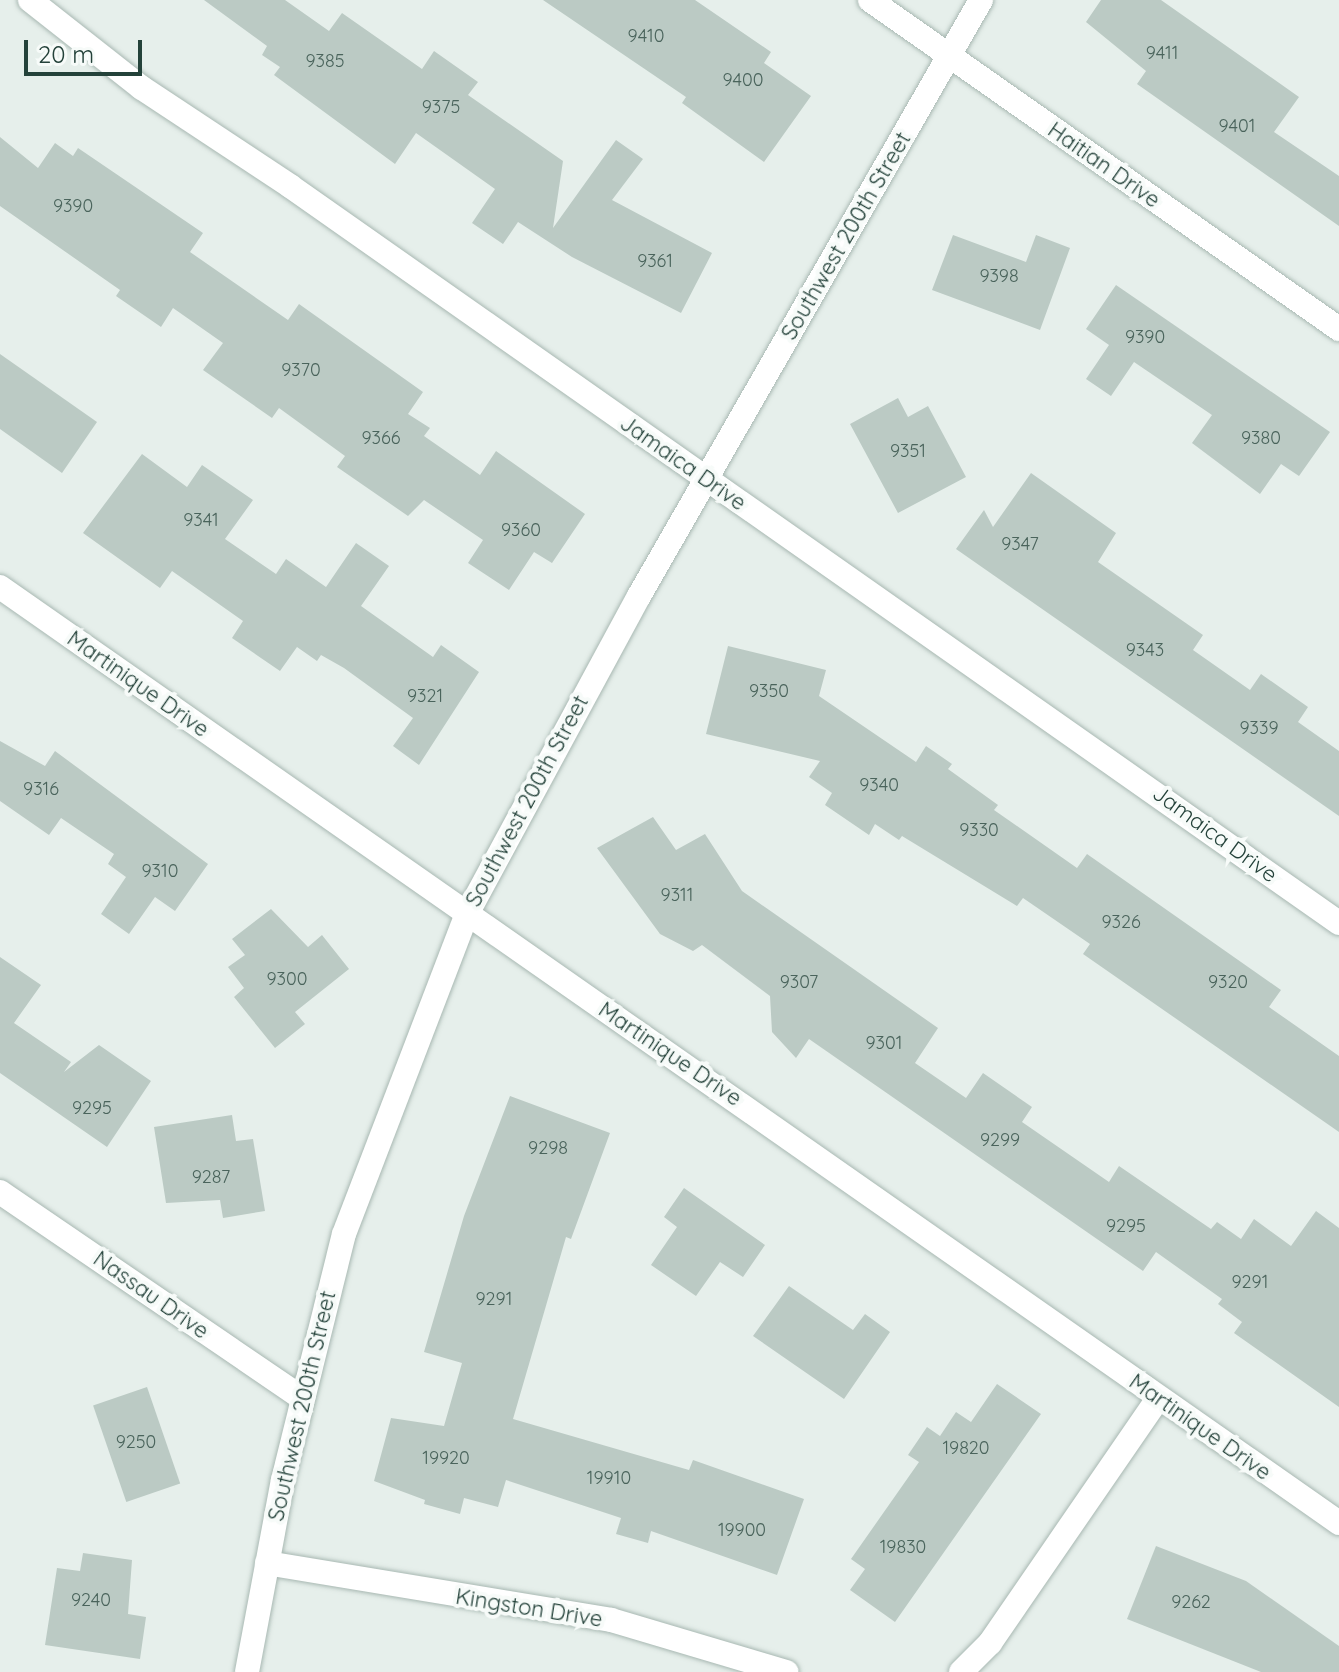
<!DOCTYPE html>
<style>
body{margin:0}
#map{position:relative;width:1339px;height:1672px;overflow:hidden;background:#e6efeb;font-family:Quicksand,sans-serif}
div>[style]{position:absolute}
.building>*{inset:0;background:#bbcac4;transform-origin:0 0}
.roads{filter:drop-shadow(0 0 2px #a8b8b2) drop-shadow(0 0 2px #a8b8b2)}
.minor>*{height:24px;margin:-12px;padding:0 12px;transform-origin:12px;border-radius:12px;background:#fff}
span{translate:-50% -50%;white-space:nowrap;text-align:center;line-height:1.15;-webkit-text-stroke:8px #f7fbf9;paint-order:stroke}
.number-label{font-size:18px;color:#4a645c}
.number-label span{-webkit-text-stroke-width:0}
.street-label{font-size:22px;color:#24423a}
.scale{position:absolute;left:24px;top:40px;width:118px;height:36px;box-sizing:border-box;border:4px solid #24423a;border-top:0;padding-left:10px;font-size:24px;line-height:28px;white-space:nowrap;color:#24423a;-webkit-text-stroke:6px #f7fbf9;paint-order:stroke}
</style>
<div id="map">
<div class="building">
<div style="clip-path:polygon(204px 0,285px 0,329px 31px,342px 13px,422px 69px,434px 51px,478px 82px,468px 95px,563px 161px,553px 228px,616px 140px,643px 159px,612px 200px,712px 253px,681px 313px,572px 257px,518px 222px,503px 244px,472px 223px,495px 189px,416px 133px,395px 164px,274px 75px,280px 67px,262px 55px,267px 46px)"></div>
<div style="clip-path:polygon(543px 0,695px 0,771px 52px,764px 63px,811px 96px,764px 162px,682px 103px,686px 97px)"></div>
<div style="clip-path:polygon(1101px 0,1161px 0,1299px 97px,1274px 132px,1339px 176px,1339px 226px,1137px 84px,1146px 71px,1086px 22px)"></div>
<div style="clip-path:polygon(0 137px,38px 168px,55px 143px,73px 156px,78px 148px,203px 233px,190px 252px,288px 320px,299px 304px,423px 392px,408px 414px,430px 428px,424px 436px,480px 475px,496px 451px,585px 514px,552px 563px,534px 552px,509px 590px,468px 563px,483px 540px,424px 500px,408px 516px,337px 467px,345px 456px,279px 408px,272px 418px,203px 370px,223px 343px,173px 308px,161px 327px,116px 296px,120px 290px,0 206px)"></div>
<div style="clip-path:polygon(953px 235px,1026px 262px,1036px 235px,1070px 248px,1040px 330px,932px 290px)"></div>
<div style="clip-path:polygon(1116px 285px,1330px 432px,1299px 476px,1281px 464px,1260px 494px,1192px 443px,1212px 415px,1134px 362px,1111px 396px,1086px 379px,1109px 345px,1086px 329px)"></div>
<div style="clip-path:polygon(0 354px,97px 422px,62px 473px,0 429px)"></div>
<div style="clip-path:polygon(898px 398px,908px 417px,928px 406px,966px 477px,898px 513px,850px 424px)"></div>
<div style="clip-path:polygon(142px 454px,187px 487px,202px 465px,253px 500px,225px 539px,276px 574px,286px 559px,326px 587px,356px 543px,389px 566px,361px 606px,433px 657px,441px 645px,479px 672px,419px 765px,393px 746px,413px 718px,344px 668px,321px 655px,317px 661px,297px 647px,280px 671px,232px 638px,243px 621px,172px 571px,160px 588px,83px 533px)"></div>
<div style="clip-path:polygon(1031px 473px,1116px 533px,1098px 562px,1203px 635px,1193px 650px,1250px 690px,1261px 674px,1308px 707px,1298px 722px,1339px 751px,1339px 816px,956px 549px,984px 510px,993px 527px)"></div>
<div style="clip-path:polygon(728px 646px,826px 670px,819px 696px,916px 762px,926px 746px,952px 764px,948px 769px,998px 805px,994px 810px,1077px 868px,1087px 854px,1281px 990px,1269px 1007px,1339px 1056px,1339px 1132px,1083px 954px,1090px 944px,1023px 898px,1017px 906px,902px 836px,899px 840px,875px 824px,869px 835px,825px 805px,832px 793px,809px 777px,820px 761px,706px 734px)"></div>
<div style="clip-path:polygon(0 741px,45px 766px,55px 751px,208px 864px,175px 911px,155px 897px,129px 934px,101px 914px,126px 877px,108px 864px,114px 854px,61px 818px,49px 835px,0 801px)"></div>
<div style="clip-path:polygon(653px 817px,676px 850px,705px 834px,742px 891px,938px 1028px,915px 1063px,966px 1098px,983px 1073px,1032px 1107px,1022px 1122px,1109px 1182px,1119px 1166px,1211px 1229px,1217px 1222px,1241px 1239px,1254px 1219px,1291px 1246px,1316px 1211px,1339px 1228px,1339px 1407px,1234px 1333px,1242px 1322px,1218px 1304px,1222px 1299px,1156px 1252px,1143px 1271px,809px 1039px,796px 1058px,772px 1032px,770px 996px,702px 945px,693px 951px,660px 934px,597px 848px)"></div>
<div style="clip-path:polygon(271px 909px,308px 947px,322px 935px,349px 969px,295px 1012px,305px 1024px,275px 1048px,234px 997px,244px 988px,228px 967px,245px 955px,232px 939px)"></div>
<div style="clip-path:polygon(0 957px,41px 985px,14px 1023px,71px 1062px,64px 1072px,99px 1045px,151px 1081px,107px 1147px,0 1073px)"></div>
<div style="clip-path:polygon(510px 1096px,610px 1133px,571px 1239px,566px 1237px,513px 1419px,689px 1470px,693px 1460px,804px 1499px,777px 1575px,651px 1531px,648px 1543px,616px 1534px,621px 1518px,506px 1480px,498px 1507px,464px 1498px,460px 1514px,424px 1504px,425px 1500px,374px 1481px,391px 1418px,444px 1426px,462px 1363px,424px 1352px,464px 1216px)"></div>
<div style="clip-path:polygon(232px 1115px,236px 1141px,253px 1139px,265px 1211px,223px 1218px,220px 1200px,166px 1203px,154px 1127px)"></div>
<div style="clip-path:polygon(684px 1188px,765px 1245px,743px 1277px,720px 1262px,696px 1296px,651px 1265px,677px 1227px,664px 1217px)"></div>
<div style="clip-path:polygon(789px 1286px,853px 1330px,865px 1314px,890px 1332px,844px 1399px,753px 1336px)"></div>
<div style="clip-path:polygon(997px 1384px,1041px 1414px,895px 1622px,850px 1590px,865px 1569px,851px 1559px,919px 1462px,908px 1455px,927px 1427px,940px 1436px,956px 1412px,971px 1422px)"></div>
<div style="left:147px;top:1387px;width:102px;height:57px;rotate:71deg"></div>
<div style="clip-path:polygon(1156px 1546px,1246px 1581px,1339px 1646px,1339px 1672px,1261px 1672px,1127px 1619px)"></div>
<div style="clip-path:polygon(83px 1553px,132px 1560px,128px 1614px,146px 1617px,140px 1659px,45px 1645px,57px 1568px,80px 1571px)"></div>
</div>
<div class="roads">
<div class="minor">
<div style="left:30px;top:0;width:142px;rotate:38.2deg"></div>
<div style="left:142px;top:88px;width:178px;rotate:33.5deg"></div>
<div style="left:290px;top:186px;width:1282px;rotate:35.09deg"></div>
<div style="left:870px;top:0;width:573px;rotate:35.05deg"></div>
<div style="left:0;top:587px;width:1634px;rotate:34.95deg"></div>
<div style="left:0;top:1192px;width:366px;rotate:34.3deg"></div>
<div style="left:267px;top:1563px;width:349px;rotate:9.4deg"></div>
<div style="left:611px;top:1620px;width:183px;rotate:16.5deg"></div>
<div style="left:247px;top:1672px;width:195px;rotate:-79.4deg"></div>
<div style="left:283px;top:1480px;width:253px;rotate:-76.1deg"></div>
<div style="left:344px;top:1234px;width:343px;rotate:-69deg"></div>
<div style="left:467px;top:914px;width:362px;rotate:-61.6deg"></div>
<div style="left:639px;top:596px;width:687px;rotate:-60.15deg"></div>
<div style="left:961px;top:1672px;width:41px;rotate:-45deg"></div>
<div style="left:990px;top:1643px;width:296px;rotate:-55.5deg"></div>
</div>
</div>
<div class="number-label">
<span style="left:646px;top:36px">9410</span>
<span style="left:1162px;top:53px">9411</span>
<span style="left:325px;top:61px">9385</span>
<span style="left:743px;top:80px">9400</span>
<span style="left:441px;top:107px">9375</span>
<span style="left:1237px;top:126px">9401</span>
<span style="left:73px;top:206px">9390</span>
<span style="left:655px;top:261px">9361</span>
<span style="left:999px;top:276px">9398</span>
<span style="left:1145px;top:337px">9390</span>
<span style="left:301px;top:370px">9370</span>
<span style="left:381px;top:438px">9366</span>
<span style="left:1261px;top:438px">9380</span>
<span style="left:908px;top:451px">9351</span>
<span style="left:201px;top:520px">9341</span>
<span style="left:521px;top:530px">9360</span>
<span style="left:1020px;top:544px">9347</span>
<span style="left:1145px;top:650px">9343</span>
<span style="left:769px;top:691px">9350</span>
<span style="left:425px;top:696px">9321</span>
<span style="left:1259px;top:728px">9339</span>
<span style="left:879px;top:785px">9340</span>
<span style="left:41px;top:789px">9316</span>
<span style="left:979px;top:830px">9330</span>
<span style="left:160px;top:871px">9310</span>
<span style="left:677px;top:895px">9311</span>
<span style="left:1121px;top:922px">9326</span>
<span style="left:287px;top:979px">9300</span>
<span style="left:799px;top:982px">9307</span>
<span style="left:1228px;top:982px">9320</span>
<span style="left:884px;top:1043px">9301</span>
<span style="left:92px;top:1108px">9295</span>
<span style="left:1000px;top:1140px">9299</span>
<span style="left:548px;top:1148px">9298</span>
<span style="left:211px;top:1177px">9287</span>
<span style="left:1126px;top:1226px">9295</span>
<span style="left:1250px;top:1282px">9291</span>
<span style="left:494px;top:1299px">9291</span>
<span style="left:136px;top:1442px">9250</span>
<span style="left:966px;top:1448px">19820</span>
<span style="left:446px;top:1458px">19920</span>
<span style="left:609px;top:1478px">19910</span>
<span style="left:742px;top:1530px">19900</span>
<span style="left:903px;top:1547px">19830</span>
<span style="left:91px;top:1600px">9240</span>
<span style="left:1191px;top:1602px">9262</span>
</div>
<div class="street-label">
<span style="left:1104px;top:165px;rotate:35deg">Haitian Drive</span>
<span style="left:846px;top:236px;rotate:-60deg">Southwest 200th Street</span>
<span style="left:683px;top:463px;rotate:35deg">Jamaica Drive</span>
<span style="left:138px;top:684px;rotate:35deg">Martinique Drive</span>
<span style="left:527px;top:801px;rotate:-62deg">Southwest 200th Street</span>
<span style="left:1215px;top:834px;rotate:36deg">Jamaica Drive</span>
<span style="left:670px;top:1054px;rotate:34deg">Martinique Drive</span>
<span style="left:151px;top:1295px;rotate:35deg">Nassau Drive</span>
<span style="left:302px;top:1406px;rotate:-77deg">Southwest 200th Street</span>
<span style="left:1200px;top:1427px;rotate:35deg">Martinique Drive</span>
<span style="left:529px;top:1608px;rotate:9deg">Kingston Drive</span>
</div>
<div class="scale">20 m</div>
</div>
